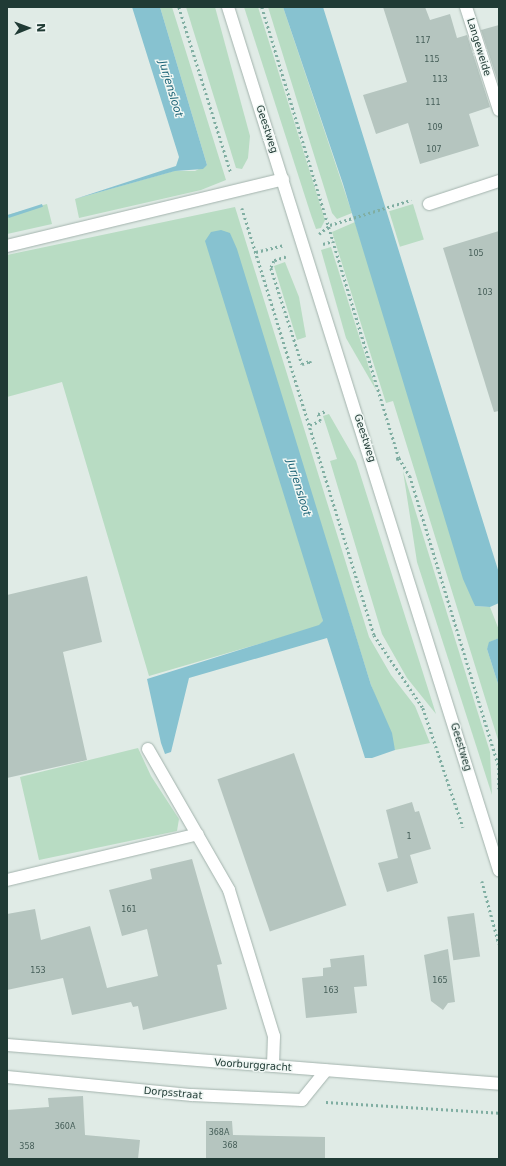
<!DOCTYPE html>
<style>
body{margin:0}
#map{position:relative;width:506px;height:1166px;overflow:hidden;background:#e0ebe6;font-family:"DejaVu Sans",sans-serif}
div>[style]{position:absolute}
.green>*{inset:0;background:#b8dcc3;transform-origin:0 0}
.water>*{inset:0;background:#87c2d0;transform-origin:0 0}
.building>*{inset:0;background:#b5c5bf;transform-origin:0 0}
.path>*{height:2.5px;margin-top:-1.25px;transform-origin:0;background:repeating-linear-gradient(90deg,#80aea2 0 2px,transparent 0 5px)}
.roads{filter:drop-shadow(0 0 1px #a3b3ad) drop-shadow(0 0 1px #a3b3ad)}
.service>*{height:12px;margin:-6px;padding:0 6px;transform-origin:6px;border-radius:6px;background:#fff}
.minor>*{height:12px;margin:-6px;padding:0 6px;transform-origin:6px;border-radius:6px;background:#fff}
.tertiary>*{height:12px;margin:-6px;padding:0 6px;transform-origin:6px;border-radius:6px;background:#fff}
span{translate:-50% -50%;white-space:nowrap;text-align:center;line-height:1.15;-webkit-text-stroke:3px #f0f7f4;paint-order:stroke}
.number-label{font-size:8px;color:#455e58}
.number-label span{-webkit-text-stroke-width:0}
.street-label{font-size:10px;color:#203b35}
.water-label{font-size:11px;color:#1b6376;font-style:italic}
.frame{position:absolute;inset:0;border:8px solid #203b35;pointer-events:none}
.north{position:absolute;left:8px;top:8px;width:40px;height:40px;-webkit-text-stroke:3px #f0f7f4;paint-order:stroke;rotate:89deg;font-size:11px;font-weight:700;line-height:16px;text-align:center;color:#203b35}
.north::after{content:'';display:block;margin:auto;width:14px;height:18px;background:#203b35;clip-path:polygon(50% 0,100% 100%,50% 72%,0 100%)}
</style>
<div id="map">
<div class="green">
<div style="clip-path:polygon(160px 7px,172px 7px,226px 180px,201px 190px,79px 218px,75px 199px,174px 171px,195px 171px,207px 165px)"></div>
<div style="clip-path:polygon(186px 7px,215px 7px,250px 136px,248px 158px,242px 169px,236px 168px)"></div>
<div style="clip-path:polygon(244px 7px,258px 7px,325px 220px,321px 228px,316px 229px,311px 215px)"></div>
<div style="clip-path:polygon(268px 7px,283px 7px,352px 213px,337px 219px,332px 213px)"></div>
<div style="clip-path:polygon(47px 204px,52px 224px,7px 234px,7px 215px)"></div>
<div style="left:413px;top:204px;width:37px;height:25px;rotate:73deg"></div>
<div style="clip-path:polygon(235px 207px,369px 637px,391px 675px,415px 706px,430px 743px,395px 750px,371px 685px,230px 233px,324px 625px,149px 676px,62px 382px,7px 397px,7px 255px)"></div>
<div style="clip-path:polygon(355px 222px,475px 606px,490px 607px,499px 630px,499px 638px,490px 642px,487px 649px,499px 687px,499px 743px,393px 401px,386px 403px,332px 232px)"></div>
<div style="clip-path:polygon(331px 247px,376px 390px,346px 338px,321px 250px)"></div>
<div style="clip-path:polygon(285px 262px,299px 297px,306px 337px,297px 340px,274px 266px)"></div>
<div style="clip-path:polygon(329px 414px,356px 461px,436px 714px,407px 678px,382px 634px,330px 461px,337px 459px,323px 416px)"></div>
<div style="clip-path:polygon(403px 471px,490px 752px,492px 795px,417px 562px)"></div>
<div style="clip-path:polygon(138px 748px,151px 776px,179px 819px,177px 831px,39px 860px,20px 777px)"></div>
</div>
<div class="water">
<div style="clip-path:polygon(132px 7px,160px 7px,207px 165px,203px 169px,175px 171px,75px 199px,176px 166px,179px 157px)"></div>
<div style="clip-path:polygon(283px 7px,323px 7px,499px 573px,499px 603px,490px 607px,475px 606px,463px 579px,343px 184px)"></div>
<div style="left:42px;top:204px;width:3px;height:36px;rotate:72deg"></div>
<div style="clip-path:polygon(221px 230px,230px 233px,237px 249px,371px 685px,392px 733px,395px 750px,372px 758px,365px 758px,327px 638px,189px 678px,171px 752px,165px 754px,161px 743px,147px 679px,319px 625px,323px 621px,205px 241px,211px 232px)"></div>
<div style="clip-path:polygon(499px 638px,499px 687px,487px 649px,489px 642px)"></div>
</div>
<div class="building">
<div style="clip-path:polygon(383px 7px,425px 7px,430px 20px,450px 14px,457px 38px,467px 35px,490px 107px,469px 114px,479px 146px,420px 164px,408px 123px,376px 134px,363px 95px,407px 82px)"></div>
<div style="clip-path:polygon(499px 25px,499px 85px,481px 30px)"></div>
<div style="clip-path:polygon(499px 231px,499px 411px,494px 412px,443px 248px)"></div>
<div style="clip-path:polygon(87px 576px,102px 642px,63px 652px,87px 760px,7px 778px,7px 595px)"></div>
<div style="left:294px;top:753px;width:161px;height:81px;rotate:71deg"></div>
<div style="clip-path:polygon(412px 802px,415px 812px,419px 811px,431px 849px,410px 855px,418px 883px,387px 892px,378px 863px,398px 858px,386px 810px)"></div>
<div style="clip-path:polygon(192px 859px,222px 964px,217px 965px,227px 1009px,143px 1030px,138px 1006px,133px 1007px,131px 1002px,72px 1015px,63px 978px,7px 990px,7px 914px,35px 909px,41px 940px,90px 926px,107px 988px,158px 976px,147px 929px,122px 936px,109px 890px,152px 879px,150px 869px)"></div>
<div style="left:474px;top:913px;width:44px;height:27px;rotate:82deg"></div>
<div style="clip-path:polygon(448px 949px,455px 1002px,448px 1003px,443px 1010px,431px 1001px,424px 955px)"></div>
<div style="clip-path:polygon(364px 955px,367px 986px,354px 987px,357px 1013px,306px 1018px,302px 978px,323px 976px,323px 968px,331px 967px,330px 959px)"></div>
<div style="clip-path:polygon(83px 1096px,85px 1135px,140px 1140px,138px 1159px,7px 1159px,7px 1110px,49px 1107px,48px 1098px)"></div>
<div style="clip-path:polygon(206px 1121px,232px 1121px,233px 1135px,325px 1137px,325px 1159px,206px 1159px)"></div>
</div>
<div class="path">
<div style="left:179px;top:7px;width:174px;rotate:72.6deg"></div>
<div style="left:262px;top:7px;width:245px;rotate:73.1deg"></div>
<div style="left:242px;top:208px;width:447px;rotate:72.8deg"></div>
<div style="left:374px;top:635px;width:88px;rotate:56.1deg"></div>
<div style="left:423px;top:708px;width:126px;rotate:71.4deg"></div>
<div style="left:319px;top:234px;width:14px;rotate:-39deg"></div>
<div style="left:330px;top:225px;width:85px;rotate:-17.2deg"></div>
<div style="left:323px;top:244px;width:10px;rotate:-17deg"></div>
<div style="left:333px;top:241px;width:227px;rotate:73.1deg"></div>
<div style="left:399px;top:458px;width:21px;rotate:59deg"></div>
<div style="left:410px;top:476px;width:305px;rotate:73deg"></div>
<div style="left:499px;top:768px;width:21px;rotate:90deg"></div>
<div style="left:256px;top:252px;width:29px;rotate:-14deg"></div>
<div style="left:286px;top:257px;width:13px;rotate:162deg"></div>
<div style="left:274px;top:261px;width:8px;rotate:113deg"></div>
<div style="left:271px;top:268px;width:101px;rotate:72.1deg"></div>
<div style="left:302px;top:364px;width:9px;rotate:-21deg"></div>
<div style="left:310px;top:361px;width:3px;rotate:72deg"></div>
<div style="left:310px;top:425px;width:11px;rotate:-22deg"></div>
<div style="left:320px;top:421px;width:7px;rotate:-106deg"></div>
<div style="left:318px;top:414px;width:9px;rotate:-21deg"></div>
<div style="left:396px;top:459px;width:3px;rotate:-18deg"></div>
<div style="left:482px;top:881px;width:65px;rotate:74.9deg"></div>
<div style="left:326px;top:1102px;width:173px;rotate:3.6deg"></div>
</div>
<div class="roads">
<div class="service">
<div style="left:7px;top:246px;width:284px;rotate:-13.6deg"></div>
<div style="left:148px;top:749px;width:163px;rotate:60.1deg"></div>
<div style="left:229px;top:890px;width:153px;rotate:72.9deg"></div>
<div style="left:274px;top:1036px;width:30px;rotate:92deg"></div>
<div style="left:7px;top:880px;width:196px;rotate:-13.5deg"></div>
</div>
<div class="minor">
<div style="left:466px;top:7px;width:108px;rotate:72.2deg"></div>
<div style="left:429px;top:204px;width:74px;rotate:-18.2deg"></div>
<div style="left:7px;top:1077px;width:186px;rotate:5.6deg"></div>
<div style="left:192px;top:1095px;width:110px;rotate:2.6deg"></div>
<div style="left:302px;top:1100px;width:38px;rotate:-51deg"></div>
</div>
<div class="tertiary">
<div style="left:228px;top:7px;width:905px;rotate:72.57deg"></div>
<div style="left:7px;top:1045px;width:494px;rotate:4.5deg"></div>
</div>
</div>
<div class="number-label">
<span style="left:423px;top:41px">117</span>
<span style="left:432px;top:60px">115</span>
<span style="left:440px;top:80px">113</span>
<span style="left:433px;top:103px">111</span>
<span style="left:435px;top:128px">109</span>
<span style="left:434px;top:150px">107</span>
<span style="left:476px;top:254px">105</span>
<span style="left:485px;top:293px">103</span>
<span style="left:409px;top:837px">1</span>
<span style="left:129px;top:910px">161</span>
<span style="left:38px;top:971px">153</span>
<span style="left:440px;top:981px">165</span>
<span style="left:331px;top:991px">163</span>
<span style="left:65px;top:1127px">360A</span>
<span style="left:219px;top:1133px">368A</span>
<span style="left:230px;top:1146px">368</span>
<span style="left:27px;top:1147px">358</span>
</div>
<div class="street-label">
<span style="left:479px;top:47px;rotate:73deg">Langeweide</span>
<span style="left:267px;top:129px;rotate:72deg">Geestweg</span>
<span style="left:365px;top:438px;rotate:72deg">Geestweg</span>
<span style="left:461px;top:747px;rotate:73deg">Geestweg</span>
<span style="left:253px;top:1065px;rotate:4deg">Voorburggracht</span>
<span style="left:173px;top:1093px;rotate:5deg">Dorpsstraat</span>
</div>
<div class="water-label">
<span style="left:170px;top:89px;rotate:73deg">Jurjensloot</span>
<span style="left:298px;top:488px;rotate:73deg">Jurjensloot</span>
</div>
<div class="frame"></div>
<div class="north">N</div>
</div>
